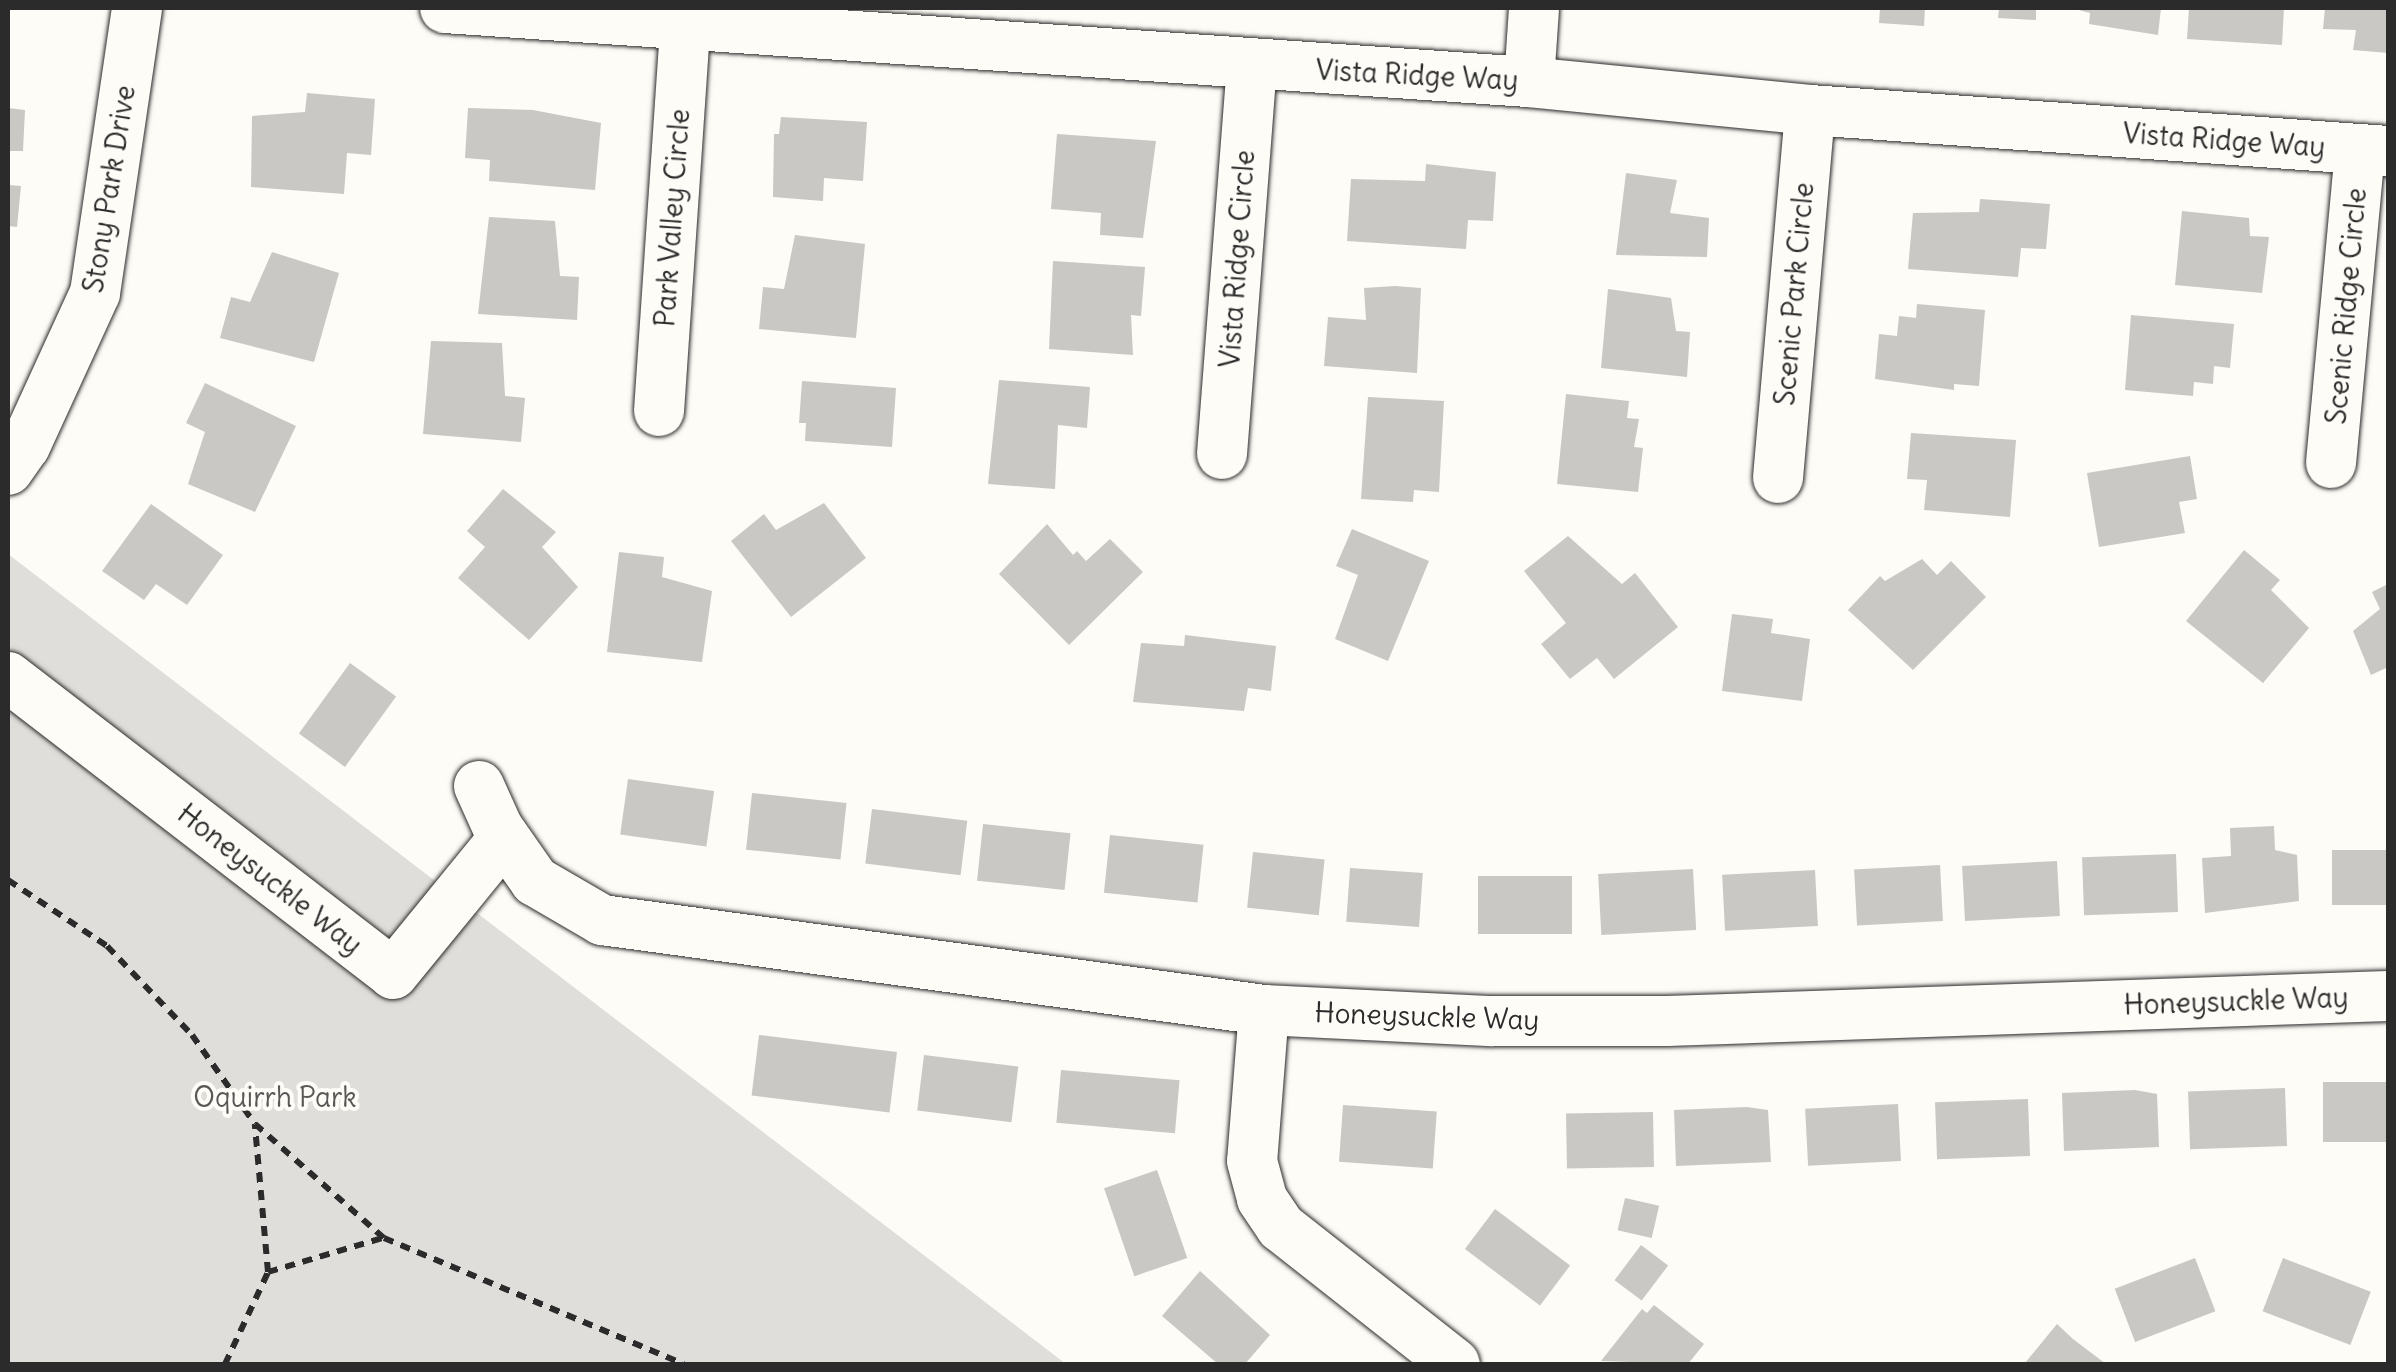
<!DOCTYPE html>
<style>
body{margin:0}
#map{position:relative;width:2396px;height:1372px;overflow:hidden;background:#fdfcf7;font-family:Delius,sans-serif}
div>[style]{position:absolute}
.green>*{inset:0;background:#dfdeda}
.building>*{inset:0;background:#c9c8c4;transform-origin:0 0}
.path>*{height:6px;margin-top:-3px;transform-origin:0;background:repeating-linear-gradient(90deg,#2b2b2b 0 10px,transparent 0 18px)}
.roads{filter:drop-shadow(0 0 2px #2b2b2b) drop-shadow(0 0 2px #2b2b2b)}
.minor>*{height:50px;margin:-25px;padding:0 25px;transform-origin:25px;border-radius:25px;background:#fdfcf7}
span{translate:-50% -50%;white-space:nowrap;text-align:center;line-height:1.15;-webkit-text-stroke:8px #fdfcf7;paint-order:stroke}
.street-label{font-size:28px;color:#2b2b2b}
.park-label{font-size:28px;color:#585857}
.frame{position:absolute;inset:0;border:10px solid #2b2b2b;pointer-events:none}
</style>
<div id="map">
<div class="green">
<div style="clip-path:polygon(8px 554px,1066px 1364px,8px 1364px)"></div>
</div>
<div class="building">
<div style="clip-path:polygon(1880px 8px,1925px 8px,1924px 26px,1879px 23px)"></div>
<div style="clip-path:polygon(1999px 8px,2036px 8px,2036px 20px,1998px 18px)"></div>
<div style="clip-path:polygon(2071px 8px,2161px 8px,2158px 35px,2089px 24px,2090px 13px)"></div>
<div style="clip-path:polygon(2189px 8px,2284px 8px,2282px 45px,2187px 39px)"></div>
<div style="clip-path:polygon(2325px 8px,2388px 8px,2388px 53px,2353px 50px,2356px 30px,2323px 29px)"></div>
<div style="clip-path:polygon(307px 93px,375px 99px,371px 155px,347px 153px,344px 194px,251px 187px,252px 116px,305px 112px)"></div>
<div style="clip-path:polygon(8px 108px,25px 110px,23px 151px,8px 151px)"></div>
<div style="clip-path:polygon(468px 108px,533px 110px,601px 123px,595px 190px,489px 181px,490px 160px,465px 158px)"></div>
<div style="clip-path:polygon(781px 117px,867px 122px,863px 181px,824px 178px,823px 201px,773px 197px,774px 134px,779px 134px)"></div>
<div style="clip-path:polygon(1057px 134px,1156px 141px,1143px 238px,1100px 235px,1101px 213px,1051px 209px)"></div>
<div style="clip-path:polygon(1426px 164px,1496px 172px,1493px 221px,1468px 220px,1466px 249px,1347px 241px,1351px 179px,1425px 181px)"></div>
<div style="clip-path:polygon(1626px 173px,1677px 180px,1670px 213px,1709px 218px,1707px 257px,1616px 255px)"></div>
<div style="clip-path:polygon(8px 185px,21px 186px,17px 227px,8px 226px)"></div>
<div style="clip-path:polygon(1980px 199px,2050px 204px,2046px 249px,2021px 248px,2018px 277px,1908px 269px,1913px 213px,1979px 212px)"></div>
<div style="clip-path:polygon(2182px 211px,2249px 218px,2250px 236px,2269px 237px,2262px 293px,2175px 285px)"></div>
<div style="clip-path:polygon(489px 217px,555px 221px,560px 276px,579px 277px,577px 320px,478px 314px)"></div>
<div style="clip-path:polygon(795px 235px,865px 244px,856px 338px,759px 329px,763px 287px,784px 289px)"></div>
<div style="clip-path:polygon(272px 252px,339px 273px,314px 362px,220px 338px,231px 297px,250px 302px)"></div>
<div style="clip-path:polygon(1053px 261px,1145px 267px,1141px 316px,1131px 315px,1133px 355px,1049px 349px)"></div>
<div style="clip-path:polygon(1395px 286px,1421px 288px,1417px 373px,1324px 366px,1328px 317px,1366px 320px,1364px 288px)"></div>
<div style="clip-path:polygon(1608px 289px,1671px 298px,1676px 331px,1690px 332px,1687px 377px,1601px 368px)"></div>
<div style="clip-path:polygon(1917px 304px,1985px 310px,1979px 386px,1954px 384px,1954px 390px,1875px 379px,1879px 334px,1897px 336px,1899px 316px,1916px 318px)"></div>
<div style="clip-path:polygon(2131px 315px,2234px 324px,2230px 368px,2214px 366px,2213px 384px,2194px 382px,2193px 396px,2125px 390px)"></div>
<div style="clip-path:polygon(431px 341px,502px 343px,505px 396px,525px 398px,521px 442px,423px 434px)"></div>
<div style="clip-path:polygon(999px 380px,1090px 387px,1087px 428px,1058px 425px,1055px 489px,988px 484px)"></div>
<div style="clip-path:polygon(802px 381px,896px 388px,892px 447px,805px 441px,806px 423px,799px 423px)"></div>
<div style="clip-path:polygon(205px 383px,296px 426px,255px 512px,188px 484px,205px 432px,186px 423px)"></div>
<div style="clip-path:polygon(1566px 394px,1629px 401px,1627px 418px,1639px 419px,1634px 447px,1643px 448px,1638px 492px,1557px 484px)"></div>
<div style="clip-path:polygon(1368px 397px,1444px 401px,1439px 492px,1414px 490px,1413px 502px,1361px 499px)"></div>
<div style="clip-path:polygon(1911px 433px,2016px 440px,2010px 517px,1924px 510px,1927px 480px,1907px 479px)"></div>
<div style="clip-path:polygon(2190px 456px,2197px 499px,2179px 502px,2185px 533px,2099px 547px,2087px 473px)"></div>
<div style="clip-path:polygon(503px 489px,556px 532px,542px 547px,578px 587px,529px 640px,458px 578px,485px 547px,467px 531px)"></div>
<div style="clip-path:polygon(824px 503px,866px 558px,791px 617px,731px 541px,764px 514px,776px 530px)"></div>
<div style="clip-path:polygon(151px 504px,223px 555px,187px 605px,156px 584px,144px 600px,102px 571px)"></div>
<div style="clip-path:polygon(1047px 524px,1073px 555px,1077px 551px,1086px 561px,1110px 539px,1143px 572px,1069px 645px,999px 574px)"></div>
<div style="clip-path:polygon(1352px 529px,1429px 561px,1388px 661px,1335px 639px,1358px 575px,1336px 566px)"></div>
<div style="clip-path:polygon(1568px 536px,1622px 584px,1635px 573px,1678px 627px,1614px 679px,1597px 658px,1570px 679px,1541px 644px,1566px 623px,1524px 571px)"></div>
<div style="clip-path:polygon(2244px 550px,2280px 580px,2271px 590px,2309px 628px,2263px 683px,2186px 621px)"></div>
<div style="clip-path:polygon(619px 552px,664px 557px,662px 577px,712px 591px,702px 662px,607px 652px)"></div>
<div style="clip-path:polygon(1922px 559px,1937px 575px,1951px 561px,1986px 597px,1913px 670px,1848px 610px,1880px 576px,1885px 581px)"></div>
<div style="clip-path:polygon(2388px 584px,2388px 667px,2371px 675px,2353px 631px,2380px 609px,2372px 592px)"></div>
<div style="clip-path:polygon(1732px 614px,1773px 619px,1771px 633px,1810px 639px,1802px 701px,1722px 691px)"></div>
<div style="clip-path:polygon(1185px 635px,1276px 646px,1271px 691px,1248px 688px,1244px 711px,1133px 702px,1141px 643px,1184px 646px)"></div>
<div style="left:350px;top:663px;width:57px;height:87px;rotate:36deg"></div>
<div style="left:628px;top:779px;width:87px;height:56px;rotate:8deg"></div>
<div style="left:752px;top:793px;width:95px;height:57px;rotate:6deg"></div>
<div style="left:872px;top:809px;width:96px;height:55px;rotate:7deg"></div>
<div style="left:983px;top:824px;width:88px;height:57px;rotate:6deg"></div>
<div style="clip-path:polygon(2274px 826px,2275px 850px,2297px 855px,2299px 901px,2205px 913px,2202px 858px,2231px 856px,2230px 828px)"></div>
<div style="left:1110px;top:835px;width:94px;height:58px;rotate:6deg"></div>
<div style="left:2388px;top:850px;width:55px;height:56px;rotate:90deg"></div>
<div style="left:1253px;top:852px;width:72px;height:56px;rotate:6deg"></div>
<div style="left:2176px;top:854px;width:58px;height:94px;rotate:88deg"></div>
<div style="left:2057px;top:861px;width:55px;height:95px;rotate:87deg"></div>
<div style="left:1940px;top:865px;width:56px;height:86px;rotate:87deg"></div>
<div style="left:1350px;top:868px;width:73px;height:54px;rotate:4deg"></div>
<div style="left:1693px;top:869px;width:61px;height:95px;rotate:87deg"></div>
<div style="left:1815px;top:870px;width:56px;height:93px;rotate:87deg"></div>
<div style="left:1478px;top:876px;width:94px;height:58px"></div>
<div style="left:759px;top:1035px;width:139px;height:61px;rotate:7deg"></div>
<div style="left:924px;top:1055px;width:95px;height:56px;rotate:7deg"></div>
<div style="left:1061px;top:1070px;width:119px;height:53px;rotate:5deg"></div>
<div style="left:2388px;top:1082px;width:60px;height:65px;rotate:90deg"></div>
<div style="left:2285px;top:1088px;width:58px;height:97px;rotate:88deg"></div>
<div style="clip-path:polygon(2135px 1090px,2157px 1094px,2159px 1147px,2064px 1151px,2062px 1093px)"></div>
<div style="left:2028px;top:1099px;width:57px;height:93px;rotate:88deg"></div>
<div style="left:1898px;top:1104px;width:57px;height:93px;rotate:87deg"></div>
<div style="left:1343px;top:1105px;width:94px;height:57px;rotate:4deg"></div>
<div style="clip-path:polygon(1747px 1107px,1768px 1110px,1771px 1162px,1676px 1166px,1674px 1110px)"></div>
<div style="left:1653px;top:1112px;width:55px;height:87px;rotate:89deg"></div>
<div style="left:1157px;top:1170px;width:93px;height:56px;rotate:71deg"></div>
<div style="left:1625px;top:1198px;width:35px;height:33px;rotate:13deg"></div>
<div style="left:1495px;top:1209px;width:94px;height:50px;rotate:37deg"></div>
<div style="left:1641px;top:1245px;width:34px;height:44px;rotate:37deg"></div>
<div style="left:2195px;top:1258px;width:57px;height:86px;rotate:69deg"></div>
<div style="left:2283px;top:1258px;width:94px;height:57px;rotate:21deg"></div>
<div style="clip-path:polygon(1200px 1271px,1270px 1335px,1245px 1364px,1218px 1364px,1162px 1316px)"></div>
<div style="clip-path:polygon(1654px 1305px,1704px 1344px,1688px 1364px,1601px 1361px,1642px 1309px,1647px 1313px)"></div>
<div style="clip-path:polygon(2057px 1324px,2073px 1339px,2106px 1364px,2025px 1363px)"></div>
</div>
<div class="path">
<div style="left:8px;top:880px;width:119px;rotate:33.7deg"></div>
<div style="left:107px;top:946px;width:123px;rotate:46.3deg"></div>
<div style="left:192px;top:1035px;width:109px;rotate:54.7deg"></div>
<div style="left:255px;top:1124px;width:172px;rotate:41.5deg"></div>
<div style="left:384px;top:1238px;width:325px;rotate:22.8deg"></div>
<div style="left:268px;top:1272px;width:119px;rotate:-16.6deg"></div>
<div style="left:225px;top:1364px;width:102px;rotate:-64.9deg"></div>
<div style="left:268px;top:1272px;width:148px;rotate:-95.1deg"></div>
</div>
<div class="roads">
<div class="minor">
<div style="left:445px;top:8px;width:1087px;rotate:3.91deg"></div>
<div style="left:1529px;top:82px;width:282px;rotate:5.7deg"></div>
<div style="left:1810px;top:110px;width:579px;rotate:4.06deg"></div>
<div style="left:1529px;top:82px;width:74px;rotate:-86.1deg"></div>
<div style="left:659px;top:411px;width:386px;rotate:-86.1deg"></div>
<div style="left:1222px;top:454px;width:390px;rotate:-85.6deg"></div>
<div style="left:2331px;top:463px;width:314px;rotate:-84.7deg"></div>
<div style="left:8px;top:470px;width:29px;rotate:-55deg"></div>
<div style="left:25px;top:446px;width:168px;rotate:-65.4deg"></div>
<div style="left:95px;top:293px;width:288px;rotate:-81.6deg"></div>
<div style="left:1778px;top:478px;width:369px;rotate:-85deg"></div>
<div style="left:8px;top:677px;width:486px;rotate:37.6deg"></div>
<div style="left:393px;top:974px;width:176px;rotate:-50.8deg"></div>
<div style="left:479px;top:786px;width:46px;rotate:65.7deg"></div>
<div style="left:498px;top:828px;width:65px;rotate:55.1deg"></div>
<div style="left:535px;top:881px;width:78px;rotate:30.2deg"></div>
<div style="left:602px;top:920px;width:668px;rotate:7.74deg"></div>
<div style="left:1264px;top:1010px;width:229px;rotate:2.8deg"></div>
<div style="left:1493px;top:1021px;width:174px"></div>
<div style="left:1667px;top:1021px;width:721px;rotate:-1.99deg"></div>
<div style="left:1264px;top:1010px;width:151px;rotate:94.5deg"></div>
<div style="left:1252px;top:1161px;width:39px;rotate:75deg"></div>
<div style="left:1262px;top:1199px;width:34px;rotate:56deg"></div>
<div style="left:1281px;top:1227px;width:221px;rotate:38.2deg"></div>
</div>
</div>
<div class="street-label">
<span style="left:1417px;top:75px;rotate:3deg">Vista Ridge Way</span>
<span style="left:2224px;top:140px;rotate:4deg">Vista Ridge Way</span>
<span style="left:109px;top:189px;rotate:-81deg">Stony Park Drive</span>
<span style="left:672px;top:218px;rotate:-86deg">Park Valley Circle</span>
<span style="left:1237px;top:259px;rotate:-86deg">Vista Ridge Circle</span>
<span style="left:1794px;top:294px;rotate:-85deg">Scenic Park Circle</span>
<span style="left:2346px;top:306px;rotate:-85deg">Scenic Ridge Circle</span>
<span style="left:270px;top:879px;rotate:38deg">Honeysuckle Way</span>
<span style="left:2236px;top:1001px;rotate:-2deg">Honeysuckle Way</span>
<span style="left:1427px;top:1016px;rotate:2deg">Honeysuckle Way</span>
</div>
<div class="park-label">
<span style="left:275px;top:1097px">Oquirrh Park</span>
</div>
<div class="frame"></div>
</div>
